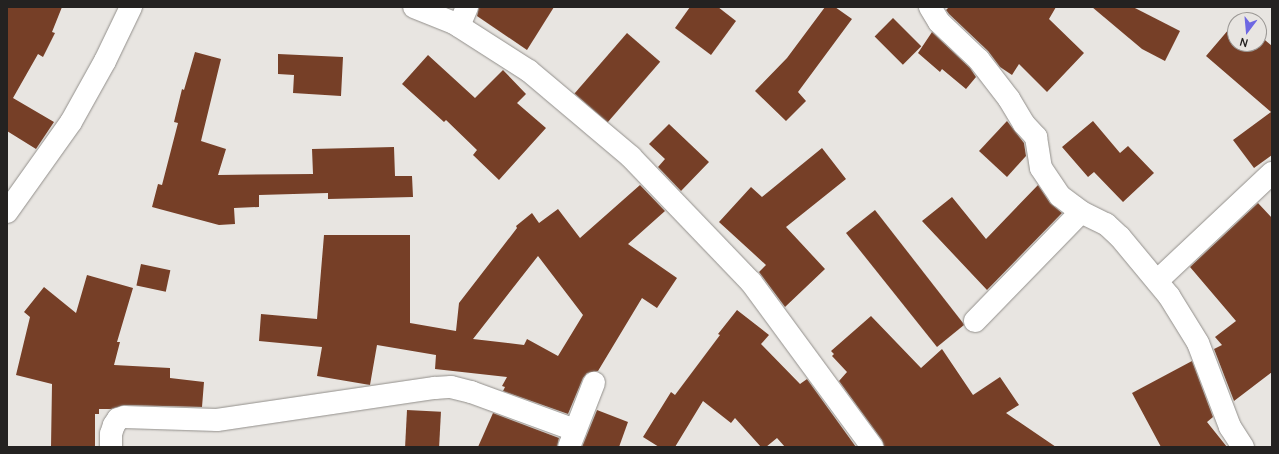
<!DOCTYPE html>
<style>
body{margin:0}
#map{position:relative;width:1279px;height:454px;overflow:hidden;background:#e8e5e1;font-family:Manrope,sans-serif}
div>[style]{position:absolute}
.building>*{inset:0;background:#763f27;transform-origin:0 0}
.roads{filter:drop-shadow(0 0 1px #928f8b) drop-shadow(0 0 1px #928f8b)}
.street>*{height:22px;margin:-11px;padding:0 11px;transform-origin:11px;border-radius:11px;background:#fff}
span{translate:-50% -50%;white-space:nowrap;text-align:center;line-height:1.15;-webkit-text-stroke:4px #e8e5e1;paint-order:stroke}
.frame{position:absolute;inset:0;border:8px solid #242221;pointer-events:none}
.north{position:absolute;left:1227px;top:12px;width:40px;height:40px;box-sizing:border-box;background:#e8e5e1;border:1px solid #9a9794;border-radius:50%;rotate:196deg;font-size:11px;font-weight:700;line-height:16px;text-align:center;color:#242221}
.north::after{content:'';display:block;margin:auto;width:14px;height:18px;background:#6d67e2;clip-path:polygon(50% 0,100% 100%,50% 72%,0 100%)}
</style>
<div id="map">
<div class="building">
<div style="clip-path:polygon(7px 7px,62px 7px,52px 32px,55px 33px,43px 57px,38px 54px,13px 98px,54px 122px,36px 149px,7px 131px)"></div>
<div style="clip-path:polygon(479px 7px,554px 7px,527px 50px,477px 16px)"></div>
<div style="clip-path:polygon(690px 7px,718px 7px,736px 21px,711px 55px,675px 28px)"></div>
<div style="clip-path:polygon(825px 7px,835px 7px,852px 19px,798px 92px,806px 101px,786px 121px,755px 91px,787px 58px)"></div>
<div style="clip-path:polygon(949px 7px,1056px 7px,1049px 19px,1084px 53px,1047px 92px,1019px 64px,1012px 75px,1000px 67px,988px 51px,949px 14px,946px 10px)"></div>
<div style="clip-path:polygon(1092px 7px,1133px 7px,1180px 31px,1165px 61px,1142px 49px)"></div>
<div style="left:893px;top:18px;width:40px;height:26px;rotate:45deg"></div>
<div style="clip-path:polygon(1235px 22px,1235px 44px,1259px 44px,1259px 35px,1272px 46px,1272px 155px,1254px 168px,1233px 140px,1271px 112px,1206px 56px)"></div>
<div style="clip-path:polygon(932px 32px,970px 68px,976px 77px,966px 89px,942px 69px,940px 72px,918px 53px)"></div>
<div style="left:627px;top:33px;width:44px;height:80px;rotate:41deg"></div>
<div style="clip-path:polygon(195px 52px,221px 59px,201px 141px,226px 149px,218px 175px,313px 174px,312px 149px,394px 147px,395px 176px,412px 176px,413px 197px,328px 199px,328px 193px,259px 195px,259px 207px,234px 208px,235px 224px,219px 225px,152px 207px,158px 184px,162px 185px,178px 123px,174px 122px,182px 89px,184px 90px)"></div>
<div style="clip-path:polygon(278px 54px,343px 57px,341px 96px,293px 93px,294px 75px,278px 74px)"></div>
<div style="clip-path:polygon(428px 55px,475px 98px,503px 70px,526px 94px,517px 103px,546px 128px,499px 180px,473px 155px,477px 150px,446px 120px,444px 122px,402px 84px)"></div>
<div style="clip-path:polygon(1007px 121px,1024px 143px,1026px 156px,1007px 177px,979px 151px)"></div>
<div style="clip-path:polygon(1093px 121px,1120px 153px,1128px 146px,1154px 173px,1123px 202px,1094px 172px,1088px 177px,1062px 147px)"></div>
<div style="clip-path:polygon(669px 124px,709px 162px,681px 191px,658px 167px,665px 159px,649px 144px)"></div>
<div style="clip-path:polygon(822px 148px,846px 179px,786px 227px,825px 269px,785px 307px,759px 272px,766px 265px,719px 222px,751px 187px,762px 197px)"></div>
<div style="clip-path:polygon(evenodd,640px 185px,665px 211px,628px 244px,677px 278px,657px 308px,642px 298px,598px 371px,587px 373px,583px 378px,568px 414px,503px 391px,505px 387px,502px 386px,507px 377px,435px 369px,436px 355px,377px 345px,370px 385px,317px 376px,322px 347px,259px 341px,261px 314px,317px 319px,324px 235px,410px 235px,410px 323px,456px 331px,459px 303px,517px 228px,516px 226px,532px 213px,539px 223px,558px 209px,580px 238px,640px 185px,538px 256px,583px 315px,558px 356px,527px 339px,524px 345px,473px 339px,538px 256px)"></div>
<div style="clip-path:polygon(1038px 185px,1050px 203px,1062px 213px,987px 290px,922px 221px,952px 197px,986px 239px)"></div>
<div style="clip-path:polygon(1258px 203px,1272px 218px,1272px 372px,1234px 401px,1214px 349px,1222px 345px,1215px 337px,1236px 321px,1190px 267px)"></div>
<div style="clip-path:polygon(875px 210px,963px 323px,964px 325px,937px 347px,846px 233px)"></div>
<div style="left:141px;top:264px;width:30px;height:22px;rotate:12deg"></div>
<div style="clip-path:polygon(87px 275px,133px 288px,117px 342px,120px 342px,114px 365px,170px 368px,170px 378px,204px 382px,202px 407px,124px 405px,111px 409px,99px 409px,99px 414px,95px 414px,95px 447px,51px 447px,52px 384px,16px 375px,30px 317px,24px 312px,44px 287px,76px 313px)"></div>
<div style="clip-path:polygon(737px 310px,769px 335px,761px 344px,800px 384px,807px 379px,856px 447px,785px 447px,777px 438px,766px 447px,761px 447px,735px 418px,731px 423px,703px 401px,675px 447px,659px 447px,643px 437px,671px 392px,675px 395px,720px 335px,718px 334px)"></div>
<div style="clip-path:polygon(871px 316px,921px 368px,942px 349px,973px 395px,1000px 377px,1019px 405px,1006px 413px,1056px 447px,884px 447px,882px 440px,839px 381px,847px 372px,832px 356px,834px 354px,831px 351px)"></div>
<div style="clip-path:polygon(1192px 361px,1213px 417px,1207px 422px,1227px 447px,1161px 447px,1132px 393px)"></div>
<div style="left:407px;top:410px;width:34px;height:37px;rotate:3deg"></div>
<div style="clip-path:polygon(597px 410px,628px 422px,619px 447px,582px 447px)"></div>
<div style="clip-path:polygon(493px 413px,559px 438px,557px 447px,478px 447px)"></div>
</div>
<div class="roads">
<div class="street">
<div style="left:414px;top:7px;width:43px;rotate:21.8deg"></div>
<div style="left:454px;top:23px;width:89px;rotate:32.6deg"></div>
<div style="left:529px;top:71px;width:133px;rotate:40.1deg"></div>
<div style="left:631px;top:157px;width:173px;rotate:46.2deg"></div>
<div style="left:751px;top:282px;width:205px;rotate:53.7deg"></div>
<div style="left:930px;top:7px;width:17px;rotate:59deg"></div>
<div style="left:939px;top:22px;width:55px;rotate:43.5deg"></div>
<div style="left:979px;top:60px;width:49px;rotate:52.4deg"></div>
<div style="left:1009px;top:99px;width:29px;rotate:59deg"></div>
<div style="left:1024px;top:124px;width:18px;rotate:47deg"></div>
<div style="left:1036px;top:137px;width:31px;rotate:81deg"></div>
<div style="left:1041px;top:168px;width:34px;rotate:56deg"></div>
<div style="left:1060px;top:196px;width:26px;rotate:37deg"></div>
<div style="left:1081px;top:212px;width:28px;rotate:26deg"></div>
<div style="left:1106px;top:224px;width:19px;rotate:43deg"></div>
<div style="left:1120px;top:237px;width:77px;rotate:50.3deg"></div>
<div style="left:1169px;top:296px;width:55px;rotate:58.3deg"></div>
<div style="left:1198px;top:343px;width:90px;rotate:69.1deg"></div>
<div style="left:1230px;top:427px;width:24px;rotate:57deg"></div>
<div style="left:459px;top:26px;width:21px;rotate:-67deg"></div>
<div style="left:7px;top:212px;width:110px;rotate:-54.6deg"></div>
<div style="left:71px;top:122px;width:70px;rotate:-60.9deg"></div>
<div style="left:105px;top:61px;width:60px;rotate:-64.3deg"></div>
<div style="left:1157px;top:281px;width:158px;rotate:-43.2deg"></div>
<div style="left:975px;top:321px;width:152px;rotate:-45.8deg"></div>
<div style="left:111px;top:447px;width:13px;rotate:-90deg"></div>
<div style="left:111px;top:434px;width:9px;rotate:-72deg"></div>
<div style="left:114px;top:425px;width:7px;rotate:-56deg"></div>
<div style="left:118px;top:419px;width:6px;rotate:-18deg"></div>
<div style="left:124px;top:417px;width:93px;rotate:1.8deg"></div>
<div style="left:217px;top:420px;width:220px;rotate:-8.4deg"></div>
<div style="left:435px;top:388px;width:16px;rotate:-4deg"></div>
<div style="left:451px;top:387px;width:21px;rotate:14deg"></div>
<div style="left:471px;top:392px;width:111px;rotate:20.1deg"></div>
<div style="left:569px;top:447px;width:69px;rotate:-68.7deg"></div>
</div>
</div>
<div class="frame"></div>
<div class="north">N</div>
</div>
